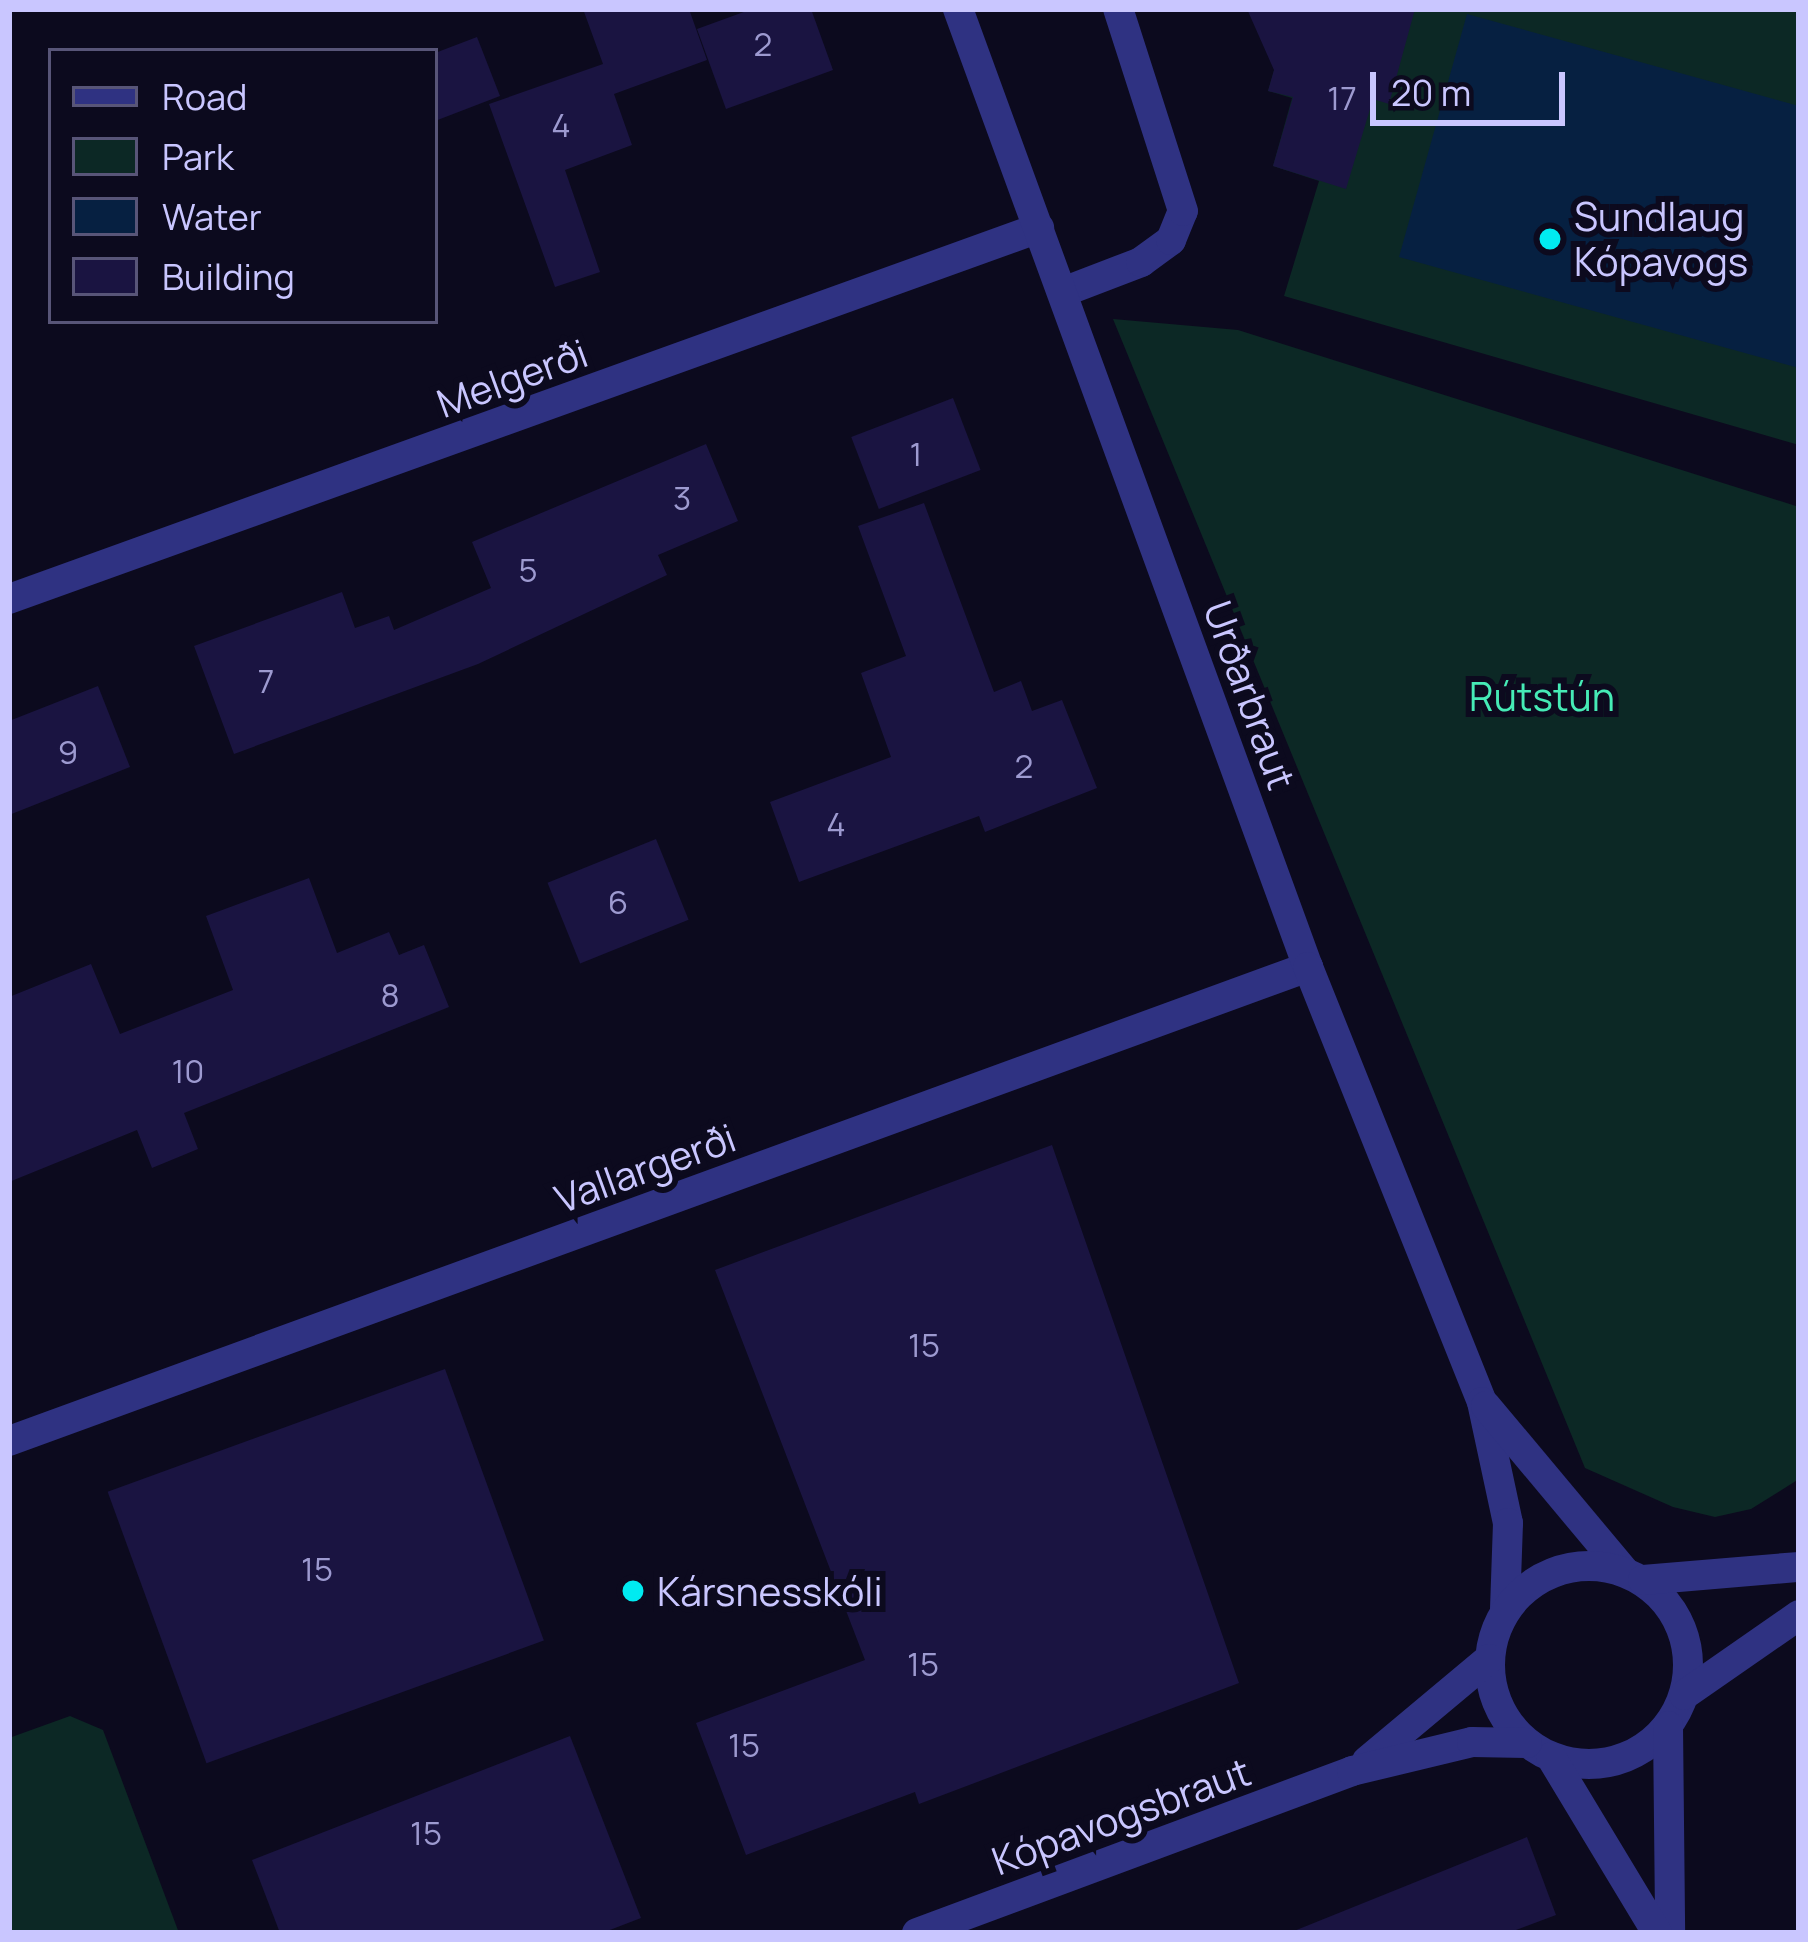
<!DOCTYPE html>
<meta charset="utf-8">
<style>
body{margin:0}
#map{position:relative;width:1808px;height:1942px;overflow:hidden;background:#0c0a1e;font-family:Manrope,sans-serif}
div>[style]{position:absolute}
.green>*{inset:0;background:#0c2825}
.water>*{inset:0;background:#062041}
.building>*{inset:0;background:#1a1441;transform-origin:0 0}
.service>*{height:30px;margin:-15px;padding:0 15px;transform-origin:15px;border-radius:15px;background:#2f3282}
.minor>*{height:30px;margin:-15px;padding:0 15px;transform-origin:15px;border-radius:15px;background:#2f3282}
.tertiary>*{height:30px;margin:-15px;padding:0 15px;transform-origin:15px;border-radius:15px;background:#2f3282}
.tertiary>.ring{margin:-15px;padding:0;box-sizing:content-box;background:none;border:30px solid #2f3282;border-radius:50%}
.dots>*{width:33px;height:33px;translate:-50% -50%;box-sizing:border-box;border:6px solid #0c0a1e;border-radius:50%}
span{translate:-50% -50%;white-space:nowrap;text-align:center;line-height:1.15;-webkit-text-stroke:12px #0c0a1e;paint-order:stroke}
.number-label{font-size:33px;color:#9d9ad0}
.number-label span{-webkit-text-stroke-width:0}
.poi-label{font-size:39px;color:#c9c6ff}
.left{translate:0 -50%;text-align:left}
.street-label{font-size:39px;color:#c9c6ff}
.park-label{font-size:39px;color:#46ebb6}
.frame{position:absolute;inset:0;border:12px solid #c9c6ff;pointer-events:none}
.legend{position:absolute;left:48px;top:48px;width:390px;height:276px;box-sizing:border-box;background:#0c0a1e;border:3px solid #585578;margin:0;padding:15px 21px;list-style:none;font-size:36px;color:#c9c6ff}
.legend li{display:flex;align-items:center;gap:24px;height:60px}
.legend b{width:60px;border:3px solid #585578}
.scale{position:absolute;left:1370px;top:72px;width:195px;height:54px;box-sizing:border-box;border:6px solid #c9c6ff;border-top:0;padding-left:15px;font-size:36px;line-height:42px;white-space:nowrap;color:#c9c6ff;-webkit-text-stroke:9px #0c0a1e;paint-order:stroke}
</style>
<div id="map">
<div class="green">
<div style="clip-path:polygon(1256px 9px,1799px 9px,1799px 445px,1284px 296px,1319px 181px,1273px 166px,1292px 98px,1268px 91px,1275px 67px)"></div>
<div style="clip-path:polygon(1113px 319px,1238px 330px,1799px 507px,1799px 1479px,1751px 1509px,1715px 1517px,1673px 1507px,1585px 1468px)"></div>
<div style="clip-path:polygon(70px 1716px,103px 1730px,179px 1933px,9px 1933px,9px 1738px)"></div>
</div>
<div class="water">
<div style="clip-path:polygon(1467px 14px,1799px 106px,1799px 368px,1399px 257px)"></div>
</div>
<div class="building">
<div style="clip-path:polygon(583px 9px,689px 9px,707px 60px,614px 94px,632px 145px,565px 170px,600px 272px,555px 287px,489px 104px,603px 64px)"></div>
<div style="clip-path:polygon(752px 9px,811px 9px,833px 70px,726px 109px,697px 29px)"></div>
<div style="clip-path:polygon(1247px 9px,1415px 9px,1389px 104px,1373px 99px,1346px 189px,1273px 166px,1293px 97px,1268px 91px,1274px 70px)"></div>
<div style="clip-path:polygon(477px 37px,500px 96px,435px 121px,435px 53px)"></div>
<div style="left:953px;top:398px;width:77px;height:109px;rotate:69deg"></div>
<div style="clip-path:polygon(706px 444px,738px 521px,658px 555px,667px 575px,478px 664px,234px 754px,194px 646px,342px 592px,355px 628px,389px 616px,394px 630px,491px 588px,472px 542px)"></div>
<div style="clip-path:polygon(924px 503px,994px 692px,1021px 681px,1032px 711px,1062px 700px,1097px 788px,985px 832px,979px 816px,799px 882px,770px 802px,891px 757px,861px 673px,906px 656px,858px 526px)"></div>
<div style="clip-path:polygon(98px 686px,130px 767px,9px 815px,9px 721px)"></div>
<div style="left:656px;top:839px;width:87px;height:117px;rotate:68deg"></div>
<div style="clip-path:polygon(309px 878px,337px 953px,389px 932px,399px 955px,424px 945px,449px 1007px,184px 1113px,198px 1149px,152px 1168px,137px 1130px,9px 1182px,9px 997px,91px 964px,120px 1034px,233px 990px,206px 916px)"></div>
<div style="clip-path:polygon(1052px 1145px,1239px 1683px,919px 1804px,915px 1792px,746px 1855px,696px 1723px,865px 1660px,715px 1270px)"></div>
<div style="left:445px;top:1369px;width:289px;height:359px;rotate:70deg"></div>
<div style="clip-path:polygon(570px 1736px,641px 1918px,602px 1933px,280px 1933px,252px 1860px)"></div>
<div style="clip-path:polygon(1527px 1837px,1556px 1915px,1508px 1933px,1289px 1933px)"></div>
</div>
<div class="service">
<div style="left:1063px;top:292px;width:84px;rotate:-21deg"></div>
<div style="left:1141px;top:262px;width:37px;rotate:-36deg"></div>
<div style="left:1171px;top:240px;width:31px;rotate:-68deg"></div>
<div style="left:1183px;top:211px;width:212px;rotate:-107.8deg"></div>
</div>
<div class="minor">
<div style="left:9px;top:599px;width:1095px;rotate:-19.81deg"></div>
<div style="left:9px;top:1441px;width:1383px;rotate:-20.05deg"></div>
</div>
<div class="tertiary">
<div style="left:958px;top:9px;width:1020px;rotate:69.93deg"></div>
<div style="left:1308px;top:967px;width:469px;rotate:68.2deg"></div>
<div style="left:1482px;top:1402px;width:124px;rotate:77.9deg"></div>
<div style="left:1508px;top:1523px;width:87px;rotate:92deg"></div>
<div style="left:1486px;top:1406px;width:214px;rotate:50.1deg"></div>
<div class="ring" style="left:1490px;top:1566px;width:168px;height:168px"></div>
<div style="left:1643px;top:1580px;width:157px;rotate:-4.8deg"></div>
<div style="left:1684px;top:1695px;width:140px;rotate:-34.8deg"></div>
<div style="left:1668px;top:1726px;width:207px;rotate:89.4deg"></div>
<div style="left:1551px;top:1757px;width:205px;rotate:58.9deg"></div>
<div style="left:1367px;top:1761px;width:159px;rotate:-39.9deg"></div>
<div style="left:917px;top:1933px;width:464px;rotate:-20.4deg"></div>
<div style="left:1352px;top:1771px;width:123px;rotate:-13.6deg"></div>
<div style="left:1472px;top:1742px;width:55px;rotate:1deg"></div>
</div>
<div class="dots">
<div style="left:1550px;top:239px;background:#00ebf1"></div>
<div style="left:633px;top:1591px;background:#00ebf1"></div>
</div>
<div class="number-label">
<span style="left:763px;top:44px">2</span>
<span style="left:1342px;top:98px">17</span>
<span style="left:561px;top:125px">4</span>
<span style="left:916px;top:454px">1</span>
<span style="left:682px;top:498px">3</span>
<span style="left:528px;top:570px">5</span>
<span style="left:266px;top:681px">7</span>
<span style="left:68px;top:752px">9</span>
<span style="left:1024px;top:766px">2</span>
<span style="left:836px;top:824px">4</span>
<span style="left:618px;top:902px">6</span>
<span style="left:390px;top:995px">8</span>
<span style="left:188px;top:1071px">10</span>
<span style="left:924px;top:1345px">15</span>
<span style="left:317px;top:1569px">15</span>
<span style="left:923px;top:1664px">15</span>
<span style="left:744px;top:1745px">15</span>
<span style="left:426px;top:1833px">15</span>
</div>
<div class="poi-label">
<span class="left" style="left:1574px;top:239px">Sundlaug<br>Kópavogs</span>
<span class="left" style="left:657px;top:1591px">Kársnesskóli</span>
</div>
<div class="street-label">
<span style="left:512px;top:378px;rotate:-20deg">Melgerði</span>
<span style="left:1250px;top:695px;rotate:70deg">Urðarbraut</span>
<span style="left:645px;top:1168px;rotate:-20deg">Vallargerði</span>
<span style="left:1121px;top:1816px;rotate:-20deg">Kópavogsbraut</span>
</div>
<div class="park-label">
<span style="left:1542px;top:696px">Rútstún</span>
</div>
<div class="frame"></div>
<ul class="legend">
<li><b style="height:15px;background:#2f3282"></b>Road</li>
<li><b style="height:33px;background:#0c2825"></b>Park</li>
<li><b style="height:33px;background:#062041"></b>Water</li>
<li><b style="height:33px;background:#1a1441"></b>Building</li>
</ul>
<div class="scale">20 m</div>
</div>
